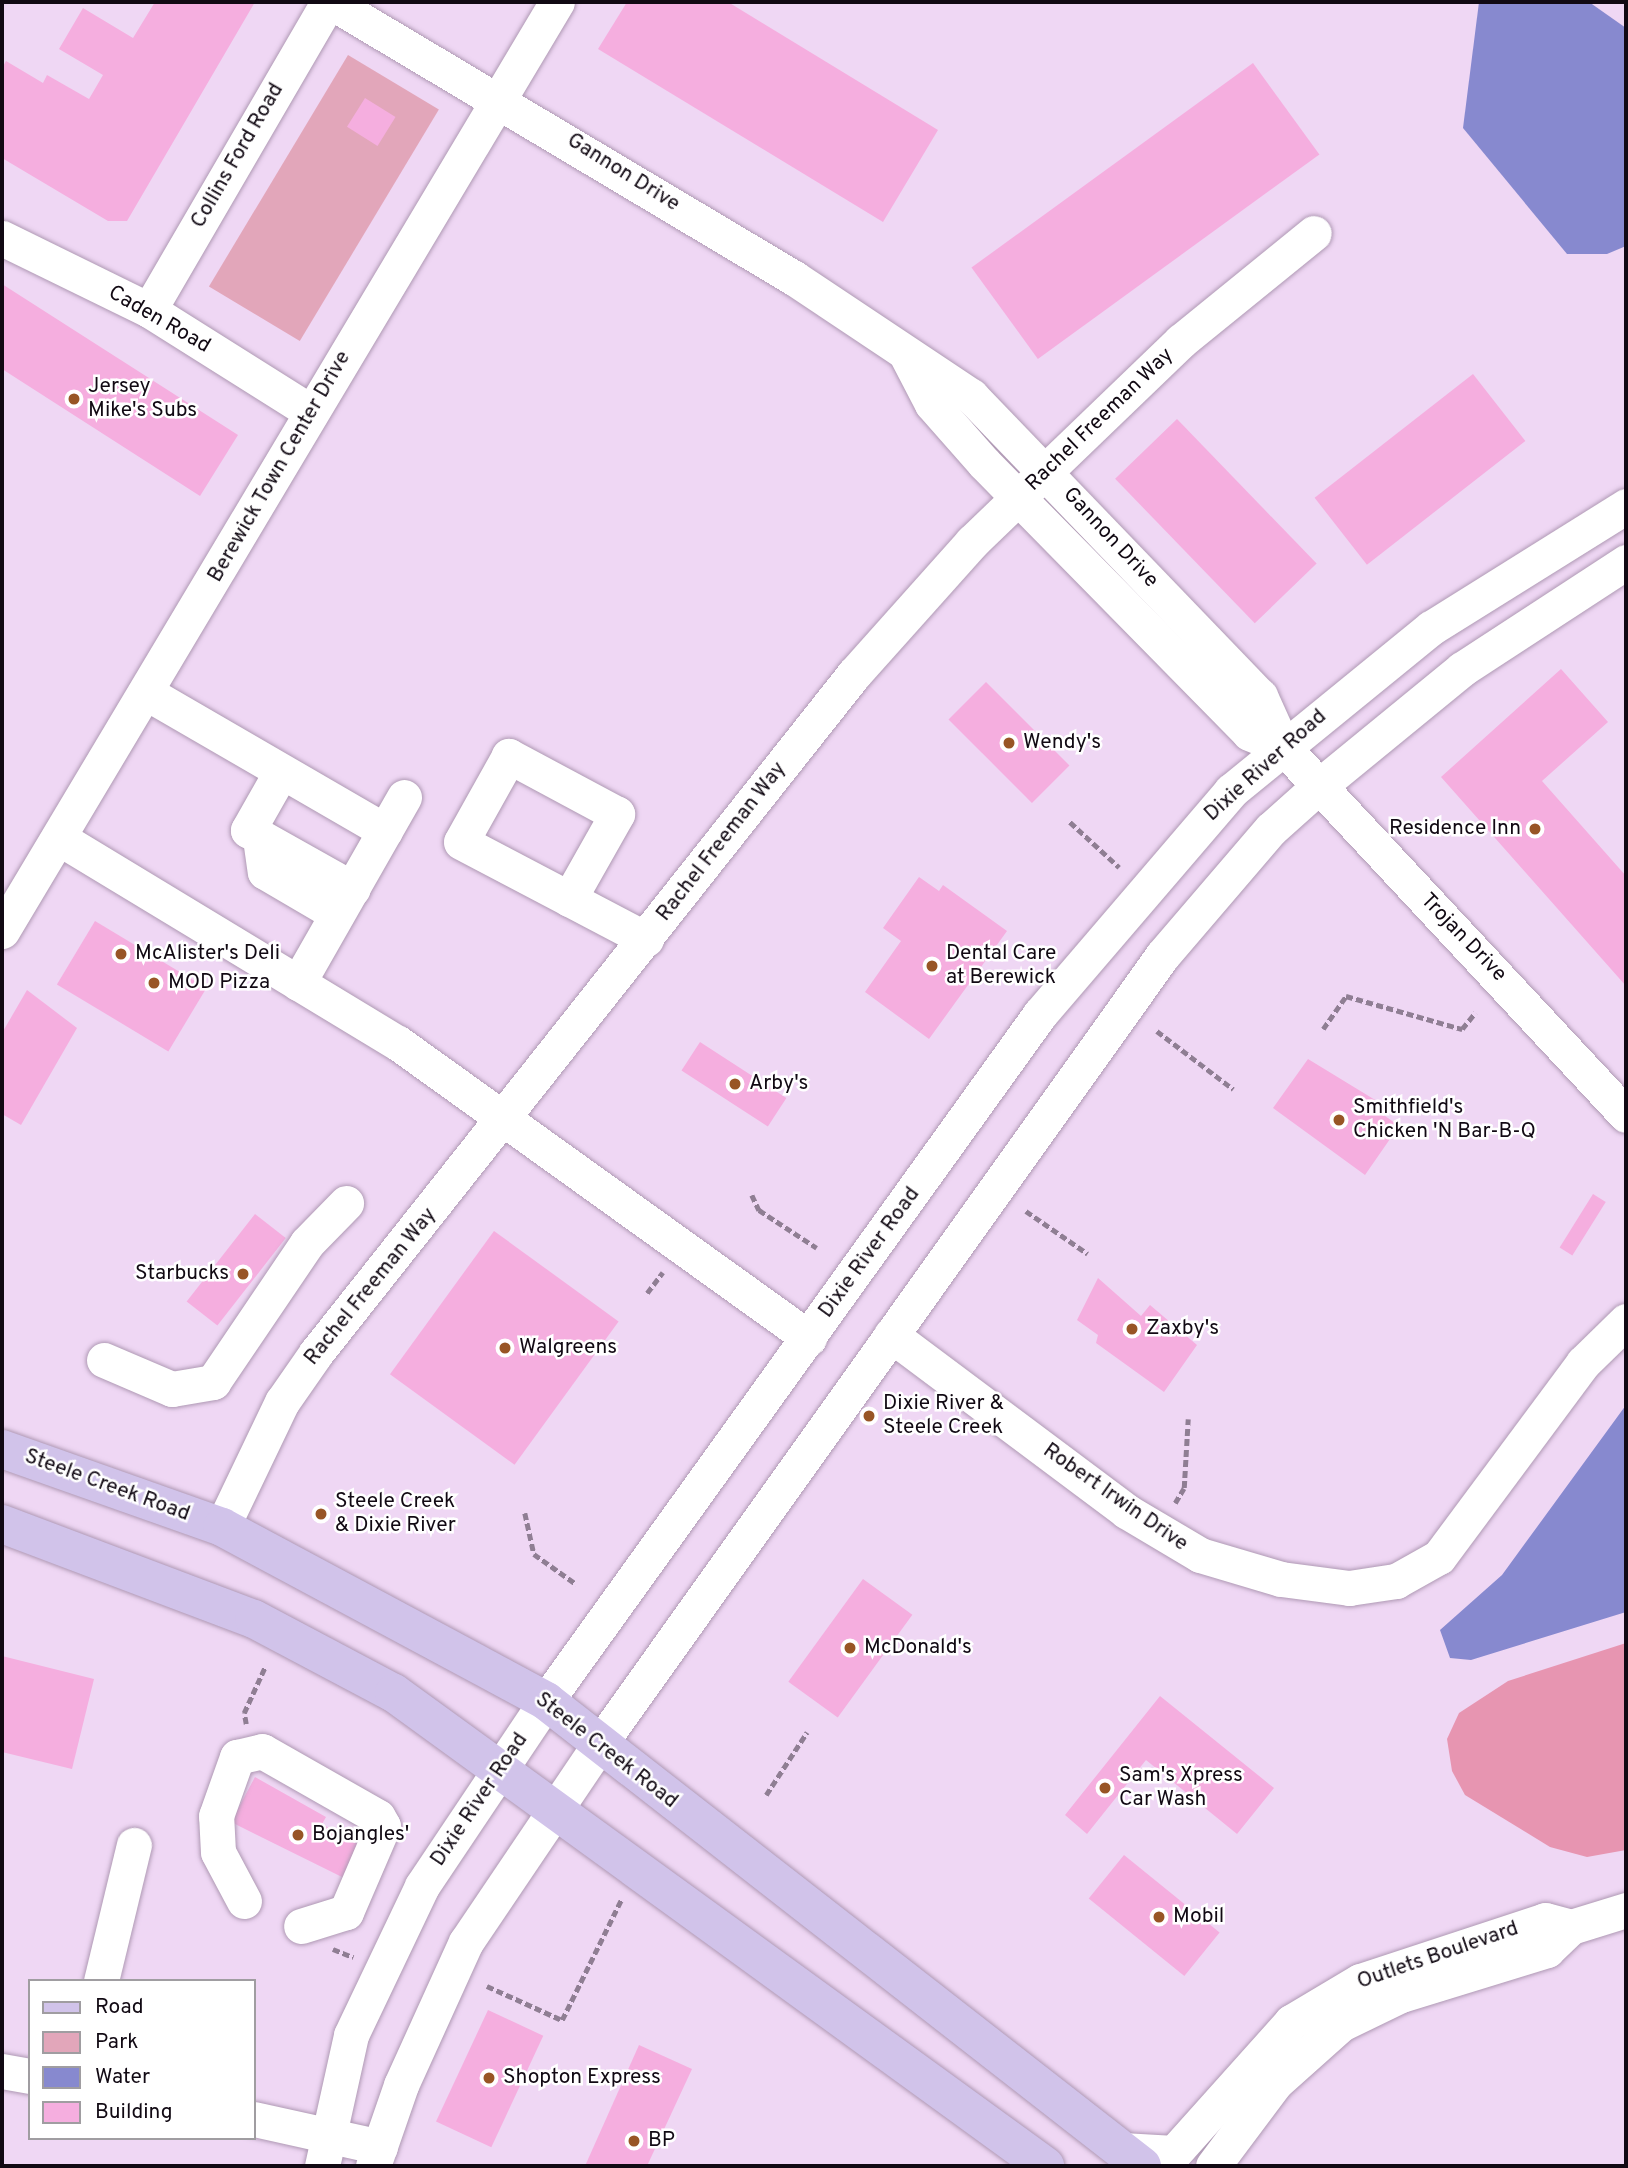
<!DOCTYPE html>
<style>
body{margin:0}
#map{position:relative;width:1628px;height:2168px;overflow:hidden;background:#efd7f4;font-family:Overpass,sans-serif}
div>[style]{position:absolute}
.green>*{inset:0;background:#e2a6ba;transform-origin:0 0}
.forest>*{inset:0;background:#e795b1}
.water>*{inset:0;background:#8789cf}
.building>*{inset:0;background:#f5aedf;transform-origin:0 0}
.path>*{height:4.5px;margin-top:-2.25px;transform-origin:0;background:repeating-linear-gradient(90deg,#8f7e93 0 7px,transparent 0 10.5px)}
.roads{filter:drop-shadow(0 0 2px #af99b4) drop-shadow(0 0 2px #af99b4)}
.minor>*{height:35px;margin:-17.5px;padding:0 17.5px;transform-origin:17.5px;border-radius:17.5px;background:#fff}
.major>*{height:38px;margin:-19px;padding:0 19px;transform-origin:19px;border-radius:19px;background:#d1c3ea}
.dots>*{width:19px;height:19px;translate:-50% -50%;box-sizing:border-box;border:4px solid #fff;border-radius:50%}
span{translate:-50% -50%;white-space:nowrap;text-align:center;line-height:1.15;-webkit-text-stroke:5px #fff;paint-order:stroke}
.street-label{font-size:21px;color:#110913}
.poi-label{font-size:21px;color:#110913}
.left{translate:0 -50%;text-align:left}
.right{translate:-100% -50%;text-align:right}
.frame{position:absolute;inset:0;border:4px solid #110913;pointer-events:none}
.legend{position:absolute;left:28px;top:1979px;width:228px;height:161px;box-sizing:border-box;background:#fff;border:2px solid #a09da1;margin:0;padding:9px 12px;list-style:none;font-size:21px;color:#110913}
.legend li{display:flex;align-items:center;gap:14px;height:35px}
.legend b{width:35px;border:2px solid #a09da1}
</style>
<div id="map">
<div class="green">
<div style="left:348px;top:55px;width:106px;height:270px;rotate:31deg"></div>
</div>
<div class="forest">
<div style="clip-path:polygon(1626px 1643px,1626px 1850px,1587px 1857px,1550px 1847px,1465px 1795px,1452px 1771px,1447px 1739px,1459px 1713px,1508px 1681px)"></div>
</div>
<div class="water">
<div style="clip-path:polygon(1479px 2px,1589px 2px,1626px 28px,1626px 246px,1607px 254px,1567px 254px,1463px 128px)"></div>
<div style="clip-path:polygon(1626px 1405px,1626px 1612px,1471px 1660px,1450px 1658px,1440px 1630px,1502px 1575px)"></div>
</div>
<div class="building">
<div style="clip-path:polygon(155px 2px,255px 2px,127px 221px,108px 221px,2px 158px,2px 68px,6px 61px,43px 83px,47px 75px,89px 99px,103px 75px,59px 49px,83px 8px,133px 38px)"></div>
<div style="clip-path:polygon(627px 2px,728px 2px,938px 130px,883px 222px,598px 49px)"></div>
<div style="left:1253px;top:63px;width:113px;height:348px;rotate:54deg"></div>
<div style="left:365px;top:98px;width:36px;height:34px;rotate:32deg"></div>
<div style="clip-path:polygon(2px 284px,238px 435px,200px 496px,2px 369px)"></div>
<div style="left:1473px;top:374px;width:85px;height:201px;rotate:52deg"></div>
<div style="left:1177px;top:419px;width:201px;height:86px;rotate:46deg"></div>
<div style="clip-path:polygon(1561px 669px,1608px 722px,1542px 781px,1626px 876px,1626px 986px,1441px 777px)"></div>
<div style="left:986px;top:682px;width:118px;height:53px;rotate:45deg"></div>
<div style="clip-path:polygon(919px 877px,939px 891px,943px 885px,1007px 931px,929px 1039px,865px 992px,901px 941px,883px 928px)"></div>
<div style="left:95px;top:921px;width:130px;height:74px;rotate:31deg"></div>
<div style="clip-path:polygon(27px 990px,77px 1028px,21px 1125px,2px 1114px,2px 1033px)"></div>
<div style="left:700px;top:1042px;width:103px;height:34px;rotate:33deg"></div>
<div style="clip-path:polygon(1308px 1059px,1385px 1106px,1381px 1113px,1399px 1126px,1365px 1175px,1273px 1108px)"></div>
<div style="left:1593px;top:1194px;width:15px;height:63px;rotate:32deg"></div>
<div style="left:255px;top:1214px;width:39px;height:111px;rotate:38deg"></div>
<div style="left:494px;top:1231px;width:154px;height:177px;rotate:36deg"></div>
<div style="clip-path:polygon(1098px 1278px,1141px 1316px,1150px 1305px,1197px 1345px,1164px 1392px,1096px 1343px,1098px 1335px,1077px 1320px)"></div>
<div style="left:863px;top:1579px;width:61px;height:127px;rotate:36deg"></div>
<div style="clip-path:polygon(2px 1656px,94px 1679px,72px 1769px,2px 1752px)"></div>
<div style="clip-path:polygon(1160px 1696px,1274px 1788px,1237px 1834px,1146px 1760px,1087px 1834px,1065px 1815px)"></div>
<div style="clip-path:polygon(255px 1777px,326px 1817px,322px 1824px,361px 1846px,344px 1878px,231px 1822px)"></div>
<div style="left:1124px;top:1855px;width:123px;height:56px;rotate:39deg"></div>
<div style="left:488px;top:2010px;width:61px;height:123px;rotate:25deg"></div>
<div style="clip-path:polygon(639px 2045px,692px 2069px,647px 2166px,585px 2166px)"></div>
</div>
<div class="path">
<div style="left:1070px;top:822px;width:67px;rotate:42.6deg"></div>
<div style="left:1323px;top:1029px;width:40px;rotate:-55.1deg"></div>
<div style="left:1346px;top:996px;width:121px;rotate:15.9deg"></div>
<div style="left:1462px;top:1029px;width:21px;rotate:-51deg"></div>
<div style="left:1157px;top:1031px;width:96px;rotate:37.3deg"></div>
<div style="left:752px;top:1195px;width:17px;rotate:65deg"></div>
<div style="left:759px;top:1210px;width:69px;rotate:33.2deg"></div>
<div style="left:1026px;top:1211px;width:75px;rotate:34.7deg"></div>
<div style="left:647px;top:1293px;width:26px;rotate:-53deg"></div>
<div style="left:1175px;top:1503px;width:17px;rotate:-59deg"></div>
<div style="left:1184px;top:1488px;width:69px;rotate:-86.7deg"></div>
<div style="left:525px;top:1513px;width:42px;rotate:77.6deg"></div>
<div style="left:534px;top:1554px;width:52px;rotate:35.5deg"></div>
<div style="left:246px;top:1724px;width:11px;rotate:-100deg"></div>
<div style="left:244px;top:1713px;width:51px;rotate:-65.5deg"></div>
<div style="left:766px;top:1795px;width:75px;rotate:-56.9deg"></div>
<div style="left:333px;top:1949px;width:22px;rotate:22deg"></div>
<div style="left:487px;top:1986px;width:82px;rotate:24.4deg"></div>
<div style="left:562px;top:2020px;width:136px;rotate:-63.8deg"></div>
</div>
<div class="roads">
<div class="minor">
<div style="left:331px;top:2px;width:539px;rotate:30.8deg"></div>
<div style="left:794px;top:278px;width:213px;rotate:33.7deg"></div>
<div style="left:971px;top:396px;width:417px;rotate:46.1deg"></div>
<div style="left:1260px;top:696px;width:56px;rotate:65.7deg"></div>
<div style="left:1283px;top:747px;width:503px;rotate:47.01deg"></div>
<div style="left:2px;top:238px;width:164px;rotate:26.1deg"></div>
<div style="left:149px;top:310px;width:191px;rotate:32.2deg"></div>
<div style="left:149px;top:310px;width:356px;rotate:-59.8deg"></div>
<div style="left:907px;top:356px;width:54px;rotate:62.5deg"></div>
<div style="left:932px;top:404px;width:79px;rotate:48.6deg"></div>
<div style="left:984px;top:463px;width:378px;rotate:45.5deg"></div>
<div style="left:1249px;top:733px;width:37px;rotate:22deg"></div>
<div style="left:147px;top:693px;width:275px;rotate:30.1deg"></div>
<div style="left:281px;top:772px;width:67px;rotate:119.6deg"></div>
<div style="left:248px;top:830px;width:120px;rotate:29.3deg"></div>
<div style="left:59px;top:838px;width:396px;rotate:31.2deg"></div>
<div style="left:398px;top:1043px;width:506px;rotate:35.67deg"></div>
<div style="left:260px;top:838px;width:34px;rotate:82deg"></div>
<div style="left:265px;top:872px;width:83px;rotate:30.3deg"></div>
<div style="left:569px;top:899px;width:98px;rotate:-60.5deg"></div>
<div style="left:617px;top:814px;width:123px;rotate:-151.8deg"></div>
<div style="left:509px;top:756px;width:98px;rotate:119.2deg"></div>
<div style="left:461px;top:842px;width:209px;rotate:27.7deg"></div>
<div style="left:2px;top:931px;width:1082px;rotate:-59.15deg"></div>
<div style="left:298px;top:983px;width:214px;rotate:-60.3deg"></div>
<div style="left:891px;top:1335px;width:294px;rotate:36.8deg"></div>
<div style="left:1126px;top:1511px;width:86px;rotate:30.7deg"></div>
<div style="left:1200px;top:1555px;width:84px;rotate:16.5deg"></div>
<div style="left:1281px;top:1579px;width:69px;rotate:7.5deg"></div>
<div style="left:1349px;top:1588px;width:48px;rotate:-8.5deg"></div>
<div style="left:1396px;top:1581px;width:49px;rotate:-29.2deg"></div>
<div style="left:1439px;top:1557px;width:242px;rotate:-53.4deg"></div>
<div style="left:1583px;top:1363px;width:60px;rotate:-44.3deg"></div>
<div style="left:104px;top:1360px;width:74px;rotate:23.1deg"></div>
<div style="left:172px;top:1389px;width:42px;rotate:-9.7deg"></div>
<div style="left:213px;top:1382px;width:168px;rotate:-55.9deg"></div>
<div style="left:307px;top:1243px;width:56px;rotate:-45.7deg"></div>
<div style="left:222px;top:1527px;width:139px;rotate:-64.4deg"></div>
<div style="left:282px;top:1402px;width:60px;rotate:-55.2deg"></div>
<div style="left:316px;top:1353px;width:866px;rotate:-51.61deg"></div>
<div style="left:854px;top:674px;width:177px;rotate:-48.2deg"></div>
<div style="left:972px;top:542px;width:290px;rotate:-43.9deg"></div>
<div style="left:1181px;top:341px;width:171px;rotate:-39.1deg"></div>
<div style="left:244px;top:1901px;width:55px;rotate:-118deg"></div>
<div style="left:218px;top:1852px;width:36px;rotate:-93deg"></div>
<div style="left:216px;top:1816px;width:63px;rotate:-70.4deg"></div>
<div style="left:237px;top:1757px;width:26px;rotate:-13deg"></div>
<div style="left:262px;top:1751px;width:133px;rotate:29.6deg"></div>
<div style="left:378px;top:1817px;width:10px;rotate:61deg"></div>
<div style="left:383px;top:1826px;width:94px;rotate:113.3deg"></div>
<div style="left:346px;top:1912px;width:47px;rotate:162.7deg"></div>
<div style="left:101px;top:1981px;width:140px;rotate:-76.4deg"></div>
<div style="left:2px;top:2071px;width:28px;rotate:10deg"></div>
<div style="left:254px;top:2119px;width:129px;rotate:12.5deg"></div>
<div style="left:1122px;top:2150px;width:52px;rotate:3.3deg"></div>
<div style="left:1174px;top:2153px;width:176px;rotate:-48.2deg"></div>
<div style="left:1291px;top:2022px;width:80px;rotate:-30.7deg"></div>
<div style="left:1360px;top:1981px;width:195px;rotate:-18.2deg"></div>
<div style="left:1545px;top:1920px;width:27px;rotate:15deg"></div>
<div style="left:322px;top:2166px;width:134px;rotate:-77.5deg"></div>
<div style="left:351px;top:2035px;width:165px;rotate:-64.5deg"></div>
<div style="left:422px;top:1886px;width:223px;rotate:-56.2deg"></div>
<div style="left:546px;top:1701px;width:846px;rotate:-54.28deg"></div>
<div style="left:1040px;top:1014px;width:294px;rotate:-49.4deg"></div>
<div style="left:1231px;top:791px;width:258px;rotate:-39.2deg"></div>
<div style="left:1431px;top:628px;width:230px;rotate:-32deg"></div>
<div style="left:373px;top:2166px;width:86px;rotate:-70.9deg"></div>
<div style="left:401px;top:2085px;width:157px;rotate:-65.6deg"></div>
<div style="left:466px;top:1942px;width:241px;rotate:-56deg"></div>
<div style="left:601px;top:1742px;width:966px;rotate:-54.48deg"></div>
<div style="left:1162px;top:956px;width:167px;rotate:-49.4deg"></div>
<div style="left:1271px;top:829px;width:63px;rotate:-41.8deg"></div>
<div style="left:1318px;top:787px;width:186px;rotate:-39.3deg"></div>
<div style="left:1462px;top:669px;width:196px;rotate:-33.1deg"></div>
<div style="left:1213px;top:2166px;width:104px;rotate:-53.2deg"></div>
<div style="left:1275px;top:2083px;width:89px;rotate:-41.8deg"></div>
<div style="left:1341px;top:2024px;width:67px;rotate:-25.8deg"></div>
<div style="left:1401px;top:1995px;width:153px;rotate:-17.1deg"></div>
<div style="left:1547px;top:1950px;width:33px;rotate:-44deg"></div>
<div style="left:1571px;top:1927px;width:58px;rotate:-17.2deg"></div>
</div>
<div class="major">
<div style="left:2px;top:1449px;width:233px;rotate:19.5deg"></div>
<div style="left:222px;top:1527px;width:368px;rotate:28.2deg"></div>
<div style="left:546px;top:1701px;width:756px;rotate:37.96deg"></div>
<div style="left:2px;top:1524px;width:269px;rotate:20.7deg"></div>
<div style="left:254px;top:1619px;width:158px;rotate:27.9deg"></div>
<div style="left:394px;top:1693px;width:805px;rotate:36deg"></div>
</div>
</div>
<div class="dots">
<div style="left:74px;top:399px;background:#985525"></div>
<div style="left:1009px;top:743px;background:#985525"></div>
<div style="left:1535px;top:829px;background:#985525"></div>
<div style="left:121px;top:954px;background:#985525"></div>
<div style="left:932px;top:966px;background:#985525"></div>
<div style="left:154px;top:983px;background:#985525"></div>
<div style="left:735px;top:1084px;background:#985525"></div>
<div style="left:1339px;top:1120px;background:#985525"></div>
<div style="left:243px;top:1274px;background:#985525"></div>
<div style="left:1132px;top:1329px;background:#985525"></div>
<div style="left:505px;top:1348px;background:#985525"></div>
<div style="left:869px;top:1416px;background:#985525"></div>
<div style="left:321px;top:1514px;background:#985525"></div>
<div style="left:850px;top:1648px;background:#985525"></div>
<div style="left:1105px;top:1788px;background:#985525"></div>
<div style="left:298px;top:1835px;background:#985525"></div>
<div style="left:1159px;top:1917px;background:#985525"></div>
<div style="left:489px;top:2078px;background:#985525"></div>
<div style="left:634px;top:2141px;background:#985525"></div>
</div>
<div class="street-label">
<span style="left:238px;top:156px;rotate:-60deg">Collins Ford Road</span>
<span style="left:623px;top:173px;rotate:32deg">Gannon Drive</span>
<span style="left:159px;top:320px;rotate:30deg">Caden Road</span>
<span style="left:1100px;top:420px;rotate:-44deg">Rachel Freeman Way</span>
<span style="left:280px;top:467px;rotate:-60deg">Berewick Town Center Drive</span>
<span style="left:1110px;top:538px;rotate:47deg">Gannon Drive</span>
<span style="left:1266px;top:766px;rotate:-42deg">Dixie River Road</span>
<span style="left:722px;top:842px;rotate:-52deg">Rachel Freeman Way</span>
<span style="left:1463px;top:938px;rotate:46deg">Trojan Drive</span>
<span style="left:870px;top:1253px;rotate:-54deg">Dixie River Road</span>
<span style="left:371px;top:1287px;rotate:-51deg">Rachel Freeman Way</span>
<span style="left:107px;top:1486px;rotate:20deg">Steele Creek Road</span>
<span style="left:1115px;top:1498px;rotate:35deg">Robert Irwin Drive</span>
<span style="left:606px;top:1751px;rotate:38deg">Steele Creek Road</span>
<span style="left:480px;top:1800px;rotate:-56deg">Dixie River Road</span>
<span style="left:1438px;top:1956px;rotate:-19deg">Outlets Boulevard</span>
</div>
<div class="poi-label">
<span class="left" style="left:88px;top:399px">Jersey<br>Mike's Subs</span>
<span class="left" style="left:1023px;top:743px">Wendy's</span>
<span class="right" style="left:1521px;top:829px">Residence Inn</span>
<span class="left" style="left:135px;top:954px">McAlister's Deli</span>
<span class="left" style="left:946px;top:966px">Dental Care<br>at Berewick</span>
<span class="left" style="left:168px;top:983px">MOD Pizza</span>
<span class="left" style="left:749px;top:1084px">Arby's</span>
<span class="left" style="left:1353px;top:1120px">Smithfield's<br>Chicken 'N Bar-B-Q</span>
<span class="right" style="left:229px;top:1274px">Starbucks</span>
<span class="left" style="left:1146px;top:1329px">Zaxby's</span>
<span class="left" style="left:519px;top:1348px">Walgreens</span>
<span class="left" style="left:883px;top:1416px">Dixie River &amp;<br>Steele Creek</span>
<span class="left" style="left:335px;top:1514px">Steele Creek<br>&amp; Dixie River</span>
<span class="left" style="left:864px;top:1648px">McDonald's</span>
<span class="left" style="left:1119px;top:1788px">Sam's Xpress<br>Car Wash</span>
<span class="left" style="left:312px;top:1835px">Bojangles'</span>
<span class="left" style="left:1173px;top:1917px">Mobil</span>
<span class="left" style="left:503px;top:2078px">Shopton Express</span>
<span class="left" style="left:648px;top:2141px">BP</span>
</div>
<div class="frame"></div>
<ul class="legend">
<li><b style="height:9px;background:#d1c3ea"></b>Road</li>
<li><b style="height:19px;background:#e2a6ba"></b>Park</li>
<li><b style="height:19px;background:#8789cf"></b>Water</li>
<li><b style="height:19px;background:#f5aedf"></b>Building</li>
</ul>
</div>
